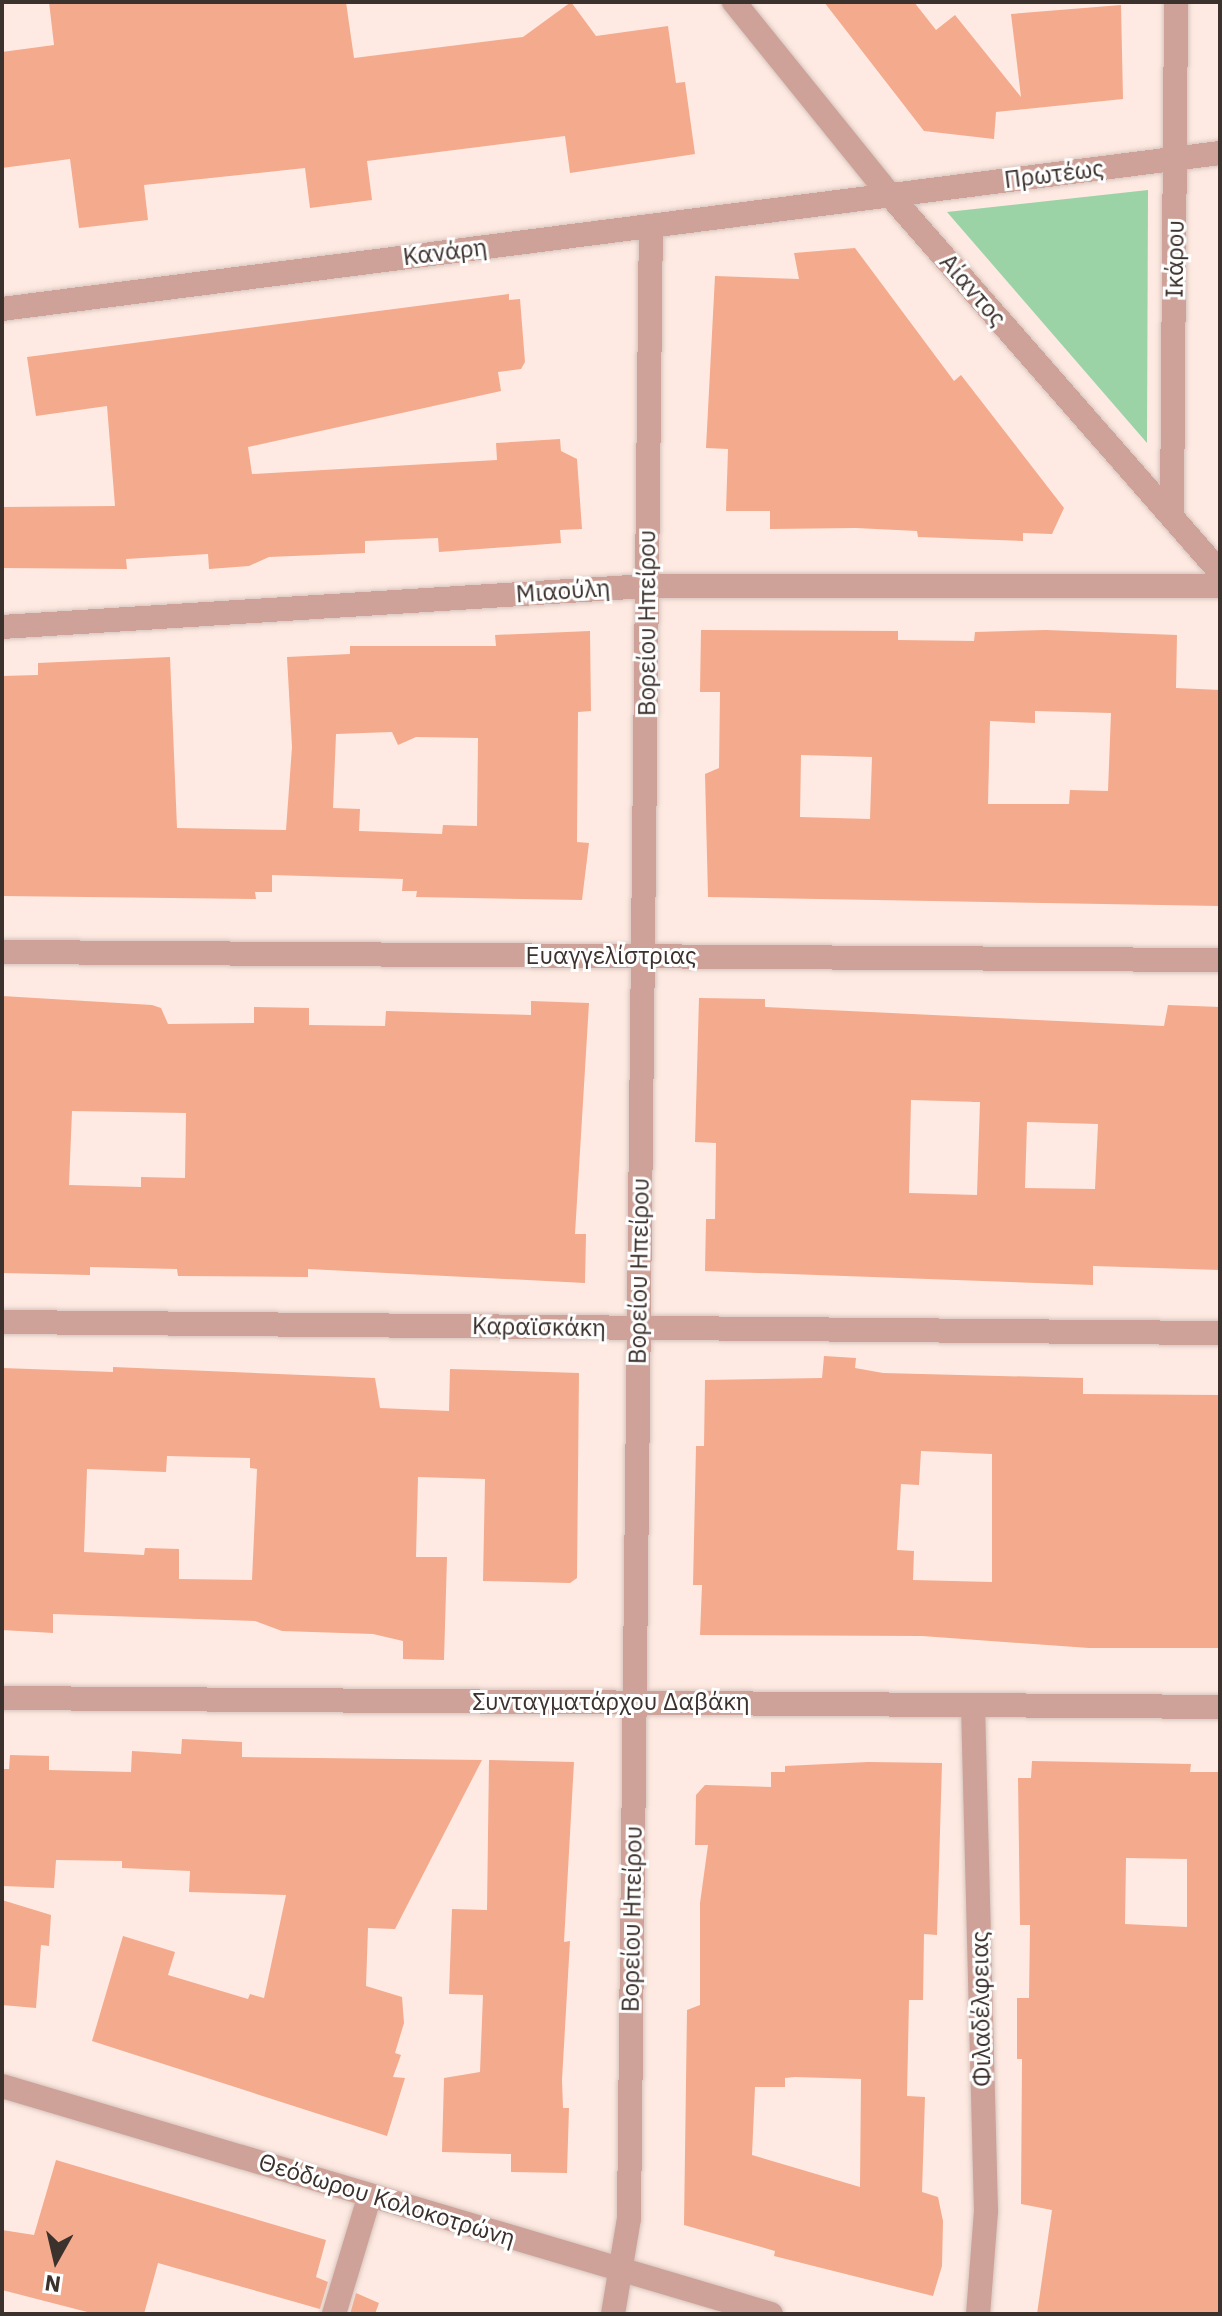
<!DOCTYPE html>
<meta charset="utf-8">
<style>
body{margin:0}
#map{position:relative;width:1222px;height:2316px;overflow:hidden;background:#feeae2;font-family:"IBM Plex Sans",sans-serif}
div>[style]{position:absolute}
.green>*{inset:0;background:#9bd3a6}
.building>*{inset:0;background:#f4aa8c}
.roads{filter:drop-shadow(0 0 2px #d7c5be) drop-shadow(0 0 2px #d7c5be)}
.minor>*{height:24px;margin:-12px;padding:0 12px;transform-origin:12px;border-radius:12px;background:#cea298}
span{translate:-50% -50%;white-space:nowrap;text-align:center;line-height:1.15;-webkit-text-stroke:6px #fff;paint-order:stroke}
.street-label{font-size:24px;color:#3b312d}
.frame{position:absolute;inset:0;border:4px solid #3b312d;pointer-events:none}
.north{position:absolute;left:16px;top:2220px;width:80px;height:80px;-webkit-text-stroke:6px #fff;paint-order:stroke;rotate:188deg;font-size:22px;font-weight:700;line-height:32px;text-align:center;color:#3b312d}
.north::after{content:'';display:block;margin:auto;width:28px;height:36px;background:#3b312d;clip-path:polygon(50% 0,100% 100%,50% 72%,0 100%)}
</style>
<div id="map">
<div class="green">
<div style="clip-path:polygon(1148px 190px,1147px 443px,947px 212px)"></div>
</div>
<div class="building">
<div style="clip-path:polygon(49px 2px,346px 2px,354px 58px,523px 37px,571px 2px,596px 36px,668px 26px,676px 83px,685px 82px,695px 154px,570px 173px,565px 136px,367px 161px,372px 200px,310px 208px,305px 168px,144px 185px,148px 220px,79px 228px,70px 159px,2px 168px,2px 52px,54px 45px)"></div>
<div style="clip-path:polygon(824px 2px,914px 2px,936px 30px,955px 15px,1021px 97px,1011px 14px,1121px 5px,1123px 99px,996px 112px,994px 139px,924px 131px)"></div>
<div style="clip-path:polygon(855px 248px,954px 381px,961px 375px,1064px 508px,1052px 534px,1023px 533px,1023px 541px,918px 537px,917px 531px,856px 528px,770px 529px,770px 511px,726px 511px,728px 449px,706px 448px,715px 276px,799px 279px,794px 253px)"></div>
<div style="clip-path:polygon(509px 294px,509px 300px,520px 299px,525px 362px,521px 369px,498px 372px,501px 391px,248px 447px,252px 474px,497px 460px,496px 443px,560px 439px,561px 451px,577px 459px,582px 529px,560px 530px,561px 543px,439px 552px,438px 538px,365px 541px,365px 553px,269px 557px,249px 566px,209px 569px,208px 554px,126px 559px,127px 569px,2px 568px,2px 507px,115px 506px,107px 406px,36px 416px,27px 357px)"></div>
<div style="clip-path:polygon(evenodd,701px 630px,898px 631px,898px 640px,974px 641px,975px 632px,1046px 630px,1177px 635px,1176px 688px,1220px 690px,1220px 906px,708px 897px,705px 774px,719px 768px,720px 692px,700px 692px,701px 630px,1035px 711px,1111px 713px,1108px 791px,1070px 790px,1069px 804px,988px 804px,990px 721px,1035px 723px,1035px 711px,701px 630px,801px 755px,872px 757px,870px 819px,800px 817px,801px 755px)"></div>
<div style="clip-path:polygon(evenodd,590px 631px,591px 711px,578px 712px,577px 842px,589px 843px,582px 900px,416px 897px,417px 891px,402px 891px,403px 879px,272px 875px,272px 892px,255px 892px,256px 899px,2px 896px,2px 676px,38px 675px,38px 663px,170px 657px,177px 828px,286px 830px,292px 747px,287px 657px,350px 654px,350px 646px,496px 646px,495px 635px,590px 631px,392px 732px,398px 745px,416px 737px,478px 738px,477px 826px,443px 825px,442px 834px,359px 831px,360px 809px,333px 808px,336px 734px,392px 732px)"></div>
<div style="clip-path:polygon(evenodd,2px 996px,152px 1005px,161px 1008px,168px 1024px,254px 1023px,254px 1007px,309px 1008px,309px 1025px,385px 1026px,386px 1011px,531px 1015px,531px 1001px,589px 1003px,575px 1234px,586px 1234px,585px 1283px,308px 1269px,308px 1277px,178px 1276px,177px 1269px,90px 1267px,90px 1275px,2px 1273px,2px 996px,72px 1111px,186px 1113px,185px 1178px,141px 1177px,141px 1187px,69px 1185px,72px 1111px)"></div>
<div style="clip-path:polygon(evenodd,699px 998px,765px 999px,765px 1007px,1164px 1026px,1168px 1005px,1220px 1007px,1220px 1270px,1093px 1266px,1093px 1285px,705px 1271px,706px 1219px,715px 1219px,716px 1143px,695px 1142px,699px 998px,911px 1100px,980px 1102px,977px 1195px,909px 1193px,911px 1100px,699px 998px,1027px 1122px,1098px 1124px,1095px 1189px,1025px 1188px,1027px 1122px)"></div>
<div style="clip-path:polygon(evenodd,824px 1356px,856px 1358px,855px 1368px,883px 1373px,1083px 1378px,1083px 1394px,1220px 1395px,1220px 1648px,1089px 1648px,922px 1636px,700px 1635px,702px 1585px,693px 1585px,696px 1446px,704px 1446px,705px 1380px,822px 1378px,824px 1356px,921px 1451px,992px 1454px,992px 1582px,913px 1580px,914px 1551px,897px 1550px,901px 1484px,919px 1485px,921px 1451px)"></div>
<div style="clip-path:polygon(evenodd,113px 1367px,375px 1378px,380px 1408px,449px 1411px,450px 1369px,579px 1373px,577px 1578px,570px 1583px,483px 1581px,485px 1479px,418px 1477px,416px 1557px,447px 1557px,444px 1660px,403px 1659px,403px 1641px,373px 1634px,282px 1631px,255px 1621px,53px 1614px,53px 1633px,2px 1630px,2px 1368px,113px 1372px,113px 1367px,167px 1456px,250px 1458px,250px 1468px,257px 1469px,252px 1580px,179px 1579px,179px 1549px,145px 1548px,144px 1555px,84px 1552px,87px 1469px,166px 1472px,167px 1456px)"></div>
<div style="clip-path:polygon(182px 1739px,242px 1742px,242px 1757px,482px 1760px,395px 1929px,368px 1928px,366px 1986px,402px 1997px,404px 2023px,395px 2053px,401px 2055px,393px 2077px,405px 2078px,387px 2136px,92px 2041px,123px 1936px,175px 1952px,168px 1975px,248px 1999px,250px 1994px,264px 1998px,286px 1895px,189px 1892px,190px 1871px,122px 1868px,122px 1861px,56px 1860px,54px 1888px,2px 1886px,2px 1769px,9px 1769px,10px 1755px,49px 1756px,49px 1770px,131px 1772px,132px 1751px,181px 1754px)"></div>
<div style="clip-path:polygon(489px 1760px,574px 1762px,564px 1942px,570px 1941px,562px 2080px,563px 2108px,569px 2108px,567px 2173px,511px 2172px,511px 2154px,442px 2152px,444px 2078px,480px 2072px,483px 1995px,449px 1994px,452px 1909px,487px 1910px)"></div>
<div style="clip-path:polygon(evenodd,1032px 1761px,1191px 1764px,1190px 1772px,1220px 1772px,1220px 2314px,1037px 2314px,1052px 2210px,1021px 2204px,1022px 2059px,1017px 2059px,1017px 1998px,1029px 1998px,1030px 1925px,1020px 1925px,1018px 1778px,1031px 1778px,1032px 1761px,1126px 1858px,1187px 1859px,1187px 1927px,1125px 1924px,1126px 1858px)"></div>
<div style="clip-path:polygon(evenodd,868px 1762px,942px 1763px,937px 1935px,924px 1934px,923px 2000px,909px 2000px,907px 2096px,925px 2097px,922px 2192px,938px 2197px,943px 2221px,942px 2266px,933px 2296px,774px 2256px,775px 2251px,684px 2225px,687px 2010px,700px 2005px,700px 1903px,708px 1845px,695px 1845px,696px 1795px,705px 1785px,771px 1787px,771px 1772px,785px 1772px,785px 1766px,868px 1762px,795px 2077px,861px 2079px,860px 2187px,752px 2155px,755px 2087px,785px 2087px,785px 2078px,795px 2077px)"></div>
<div style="clip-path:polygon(2px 1900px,51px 1915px,49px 1946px,41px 1945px,36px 2008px,2px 2005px)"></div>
<div style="clip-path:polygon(56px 2160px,326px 2240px,316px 2277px,328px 2282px,320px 2309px,158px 2263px,144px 2314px,95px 2314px,2px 2290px,2px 2230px,34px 2235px)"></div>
<div style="clip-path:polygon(356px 2293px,379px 2303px,375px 2314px,350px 2314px)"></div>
</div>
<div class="roads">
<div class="minor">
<div style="left:734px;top:2px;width:245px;rotate:51.1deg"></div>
<div style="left:888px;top:193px;width:504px;rotate:48.78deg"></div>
<div style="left:2px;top:309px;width:1228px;rotate:-7.3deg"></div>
<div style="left:1172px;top:516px;width:514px;rotate:-89.55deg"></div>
<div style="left:2px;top:627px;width:646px;rotate:-3.64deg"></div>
<div style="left:647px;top:586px;width:573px"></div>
<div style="left:2px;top:952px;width:1218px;rotate:0.38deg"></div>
<div style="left:2px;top:1322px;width:1218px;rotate:0.52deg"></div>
<div style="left:2px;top:1698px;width:1218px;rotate:0.42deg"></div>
<div style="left:973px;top:1705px;width:506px;rotate:88.53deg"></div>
<div style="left:986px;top:2211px;width:103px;rotate:94.4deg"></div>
<div style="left:2px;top:2086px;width:802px;rotate:16.51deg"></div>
<div style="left:334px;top:2314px;width:124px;rotate:-73.2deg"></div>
<div style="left:613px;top:2314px;width:97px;rotate:-80.5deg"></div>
<div style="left:629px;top:2218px;width:1992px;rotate:-89.37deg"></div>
</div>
</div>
<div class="street-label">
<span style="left:1054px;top:174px;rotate:-7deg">Πρωτέως</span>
<span style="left:445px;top:252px;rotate:-7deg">Κανάρη</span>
<span style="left:1175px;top:259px;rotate:-89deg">Ικάρου</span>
<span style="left:973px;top:290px;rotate:49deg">Αίαντος</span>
<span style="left:563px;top:591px;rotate:-4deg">Μιαούλη</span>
<span style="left:647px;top:623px;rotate:-90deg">Βορείου Ηπείρου</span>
<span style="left:611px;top:956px">Ευαγγελίστριας</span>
<span style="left:639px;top:1271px;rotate:-89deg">Βορείου Ηπείρου</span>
<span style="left:539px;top:1327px;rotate:1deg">Καραϊσκάκη</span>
<span style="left:611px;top:1702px">Συνταγματάρχου Δαβάκη</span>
<span style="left:632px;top:1919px;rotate:-89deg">Βορείου Ηπείρου</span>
<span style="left:981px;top:2009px;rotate:-91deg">Φιλαδέλφειας</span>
<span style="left:387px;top:2200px;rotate:17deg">Θεόδωρου Κολοκοτρώνη</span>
</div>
<div class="frame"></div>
<div class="north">N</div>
</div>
